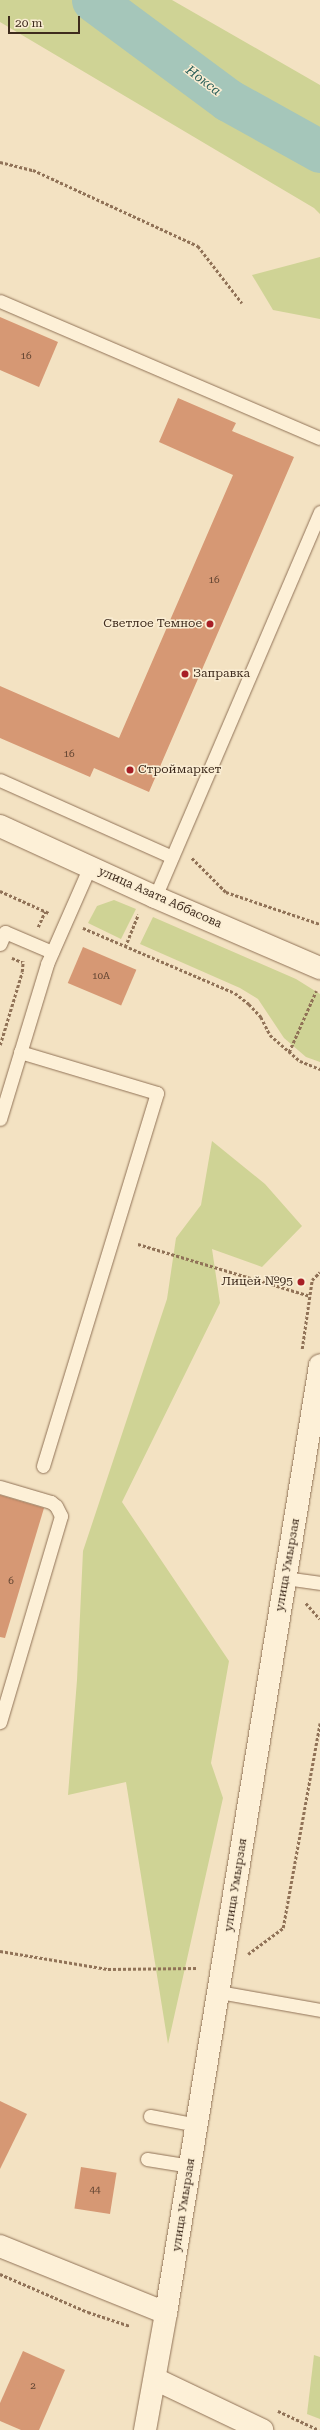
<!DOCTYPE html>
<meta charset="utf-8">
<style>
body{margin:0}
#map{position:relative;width:320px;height:2430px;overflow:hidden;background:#f3e2c2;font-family:"Roboto Serif",serif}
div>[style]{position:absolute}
.green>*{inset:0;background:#cfd395}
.river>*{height:43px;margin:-21.5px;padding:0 21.5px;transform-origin:21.5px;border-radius:21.5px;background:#a5c6ba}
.building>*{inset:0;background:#d69874;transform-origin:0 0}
.path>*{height:2.5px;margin-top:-1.25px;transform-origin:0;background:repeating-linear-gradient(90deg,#907257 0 3px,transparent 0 5px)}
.roads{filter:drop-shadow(0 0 1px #907257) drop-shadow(0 0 1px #907257)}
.service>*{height:13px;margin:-6.5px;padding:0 6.5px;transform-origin:6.5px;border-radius:6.5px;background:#fdf0d7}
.minor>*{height:22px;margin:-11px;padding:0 11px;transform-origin:11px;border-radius:11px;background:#fdf0d7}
.tertiary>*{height:22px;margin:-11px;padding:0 11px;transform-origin:11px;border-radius:11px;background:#fdf0d7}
.dots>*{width:11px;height:11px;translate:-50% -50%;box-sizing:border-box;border:2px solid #faedd3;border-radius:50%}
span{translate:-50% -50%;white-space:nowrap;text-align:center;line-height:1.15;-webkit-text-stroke:3px #faedd3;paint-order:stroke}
.number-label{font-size:10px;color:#644633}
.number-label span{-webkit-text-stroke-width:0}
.poi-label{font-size:12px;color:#3e2b1d}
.right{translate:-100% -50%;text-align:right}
.left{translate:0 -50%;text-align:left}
.street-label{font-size:12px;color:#3e2b1d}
.water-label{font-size:13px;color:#2a605a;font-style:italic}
.scale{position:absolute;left:8px;top:16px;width:72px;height:18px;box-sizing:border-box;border:2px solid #3e2b1d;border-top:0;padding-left:5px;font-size:12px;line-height:14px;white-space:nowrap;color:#3e2b1d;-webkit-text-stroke:3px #faedd3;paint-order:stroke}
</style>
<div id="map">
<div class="green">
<div style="clip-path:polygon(0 0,172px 0,320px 85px,320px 214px,314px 208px,0 22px)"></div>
<div style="clip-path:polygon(320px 257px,320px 319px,273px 310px,252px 275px)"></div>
<div style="clip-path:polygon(114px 900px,136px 909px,121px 939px,88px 923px,97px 906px)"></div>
<div style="clip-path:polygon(153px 917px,296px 979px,320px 994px,320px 1062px,306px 1057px,284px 1038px,258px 999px,240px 988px,140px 944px)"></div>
<div style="clip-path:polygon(212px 1141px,265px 1184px,302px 1226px,262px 1267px,212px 1249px,220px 1303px,122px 1502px,229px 1661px,211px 1763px,223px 1798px,168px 2044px,126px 1782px,68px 1795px,77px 1680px,83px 1551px,167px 1299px,176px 1238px,201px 1205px)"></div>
<div style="clip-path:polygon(314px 2355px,320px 2357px,320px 2419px,307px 2414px)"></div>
</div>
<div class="river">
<div style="left:93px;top:0;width:168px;rotate:36.5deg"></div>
<div style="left:228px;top:100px;width:105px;rotate:29deg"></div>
</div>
<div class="building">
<div style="clip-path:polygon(0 317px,58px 342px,39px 387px,0 370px)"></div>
<div style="clip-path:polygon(178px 398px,236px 423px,232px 431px,294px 457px,149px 792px,94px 768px,90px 777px,0 738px,0 686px,119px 738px,233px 475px,159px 442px)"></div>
<div style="left:83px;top:947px;width:58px;height:39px;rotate:23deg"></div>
<div style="clip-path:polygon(0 1495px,44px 1508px,5px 1638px,0 1637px)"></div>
<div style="clip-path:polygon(0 2101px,27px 2114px,0 2169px)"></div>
<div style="left:81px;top:2167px;width:36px;height:42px;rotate:9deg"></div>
<div style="clip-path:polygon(23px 2351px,65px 2370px,39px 2430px,21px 2430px,0 2421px,0 2403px)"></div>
</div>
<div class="path">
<div style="left:0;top:162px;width:34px;rotate:14deg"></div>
<div style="left:33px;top:170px;width:182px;rotate:24.7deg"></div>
<div style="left:198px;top:246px;width:72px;rotate:52.3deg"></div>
<div style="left:192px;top:858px;width:48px;rotate:45deg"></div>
<div style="left:226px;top:892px;width:99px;rotate:18.8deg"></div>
<div style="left:0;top:891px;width:54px;rotate:24.2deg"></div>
<div style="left:38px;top:927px;width:17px;rotate:-66deg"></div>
<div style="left:83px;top:928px;width:165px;rotate:23.2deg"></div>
<div style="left:235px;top:993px;width:18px;rotate:38deg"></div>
<div style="left:249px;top:1004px;width:18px;rotate:47deg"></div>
<div style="left:261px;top:1017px;width:20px;rotate:63deg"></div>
<div style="left:270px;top:1035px;width:40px;rotate:41deg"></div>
<div style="left:300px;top:1061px;width:22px;rotate:22deg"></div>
<div style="left:125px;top:947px;width:35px;rotate:-68deg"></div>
<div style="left:12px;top:958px;width:11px;rotate:22deg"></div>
<div style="left:0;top:1045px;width:76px;rotate:-73.2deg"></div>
<div style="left:22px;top:972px;width:11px;rotate:-85deg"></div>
<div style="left:289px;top:1052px;width:67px;rotate:-66.1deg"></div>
<div style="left:138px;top:1244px;width:180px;rotate:16.8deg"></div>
<div style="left:302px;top:1349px;width:70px;rotate:-81.8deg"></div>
<div style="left:312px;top:1280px;width:11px;rotate:-45deg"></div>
<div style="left:306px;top:1603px;width:21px;rotate:49deg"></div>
<div style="left:0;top:1951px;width:109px;rotate:9.5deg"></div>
<div style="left:108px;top:1969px;width:90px;rotate:-0.6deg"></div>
<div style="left:248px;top:1954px;width:44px;rotate:-36.6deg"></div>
<div style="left:283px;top:1928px;width:208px;rotate:-79.8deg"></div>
<div style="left:0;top:2274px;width:96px;rotate:23.4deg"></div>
<div style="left:88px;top:2312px;width:44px;rotate:18.4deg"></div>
<div style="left:278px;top:2411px;width:45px;rotate:24.9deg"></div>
</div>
<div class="roads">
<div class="service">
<div style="left:0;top:301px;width:348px;rotate:23.2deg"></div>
<div style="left:0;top:780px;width:188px;rotate:24.1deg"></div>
<div style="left:155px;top:897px;width:419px;rotate:-66.8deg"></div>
<div style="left:0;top:944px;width:13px;rotate:-67deg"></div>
<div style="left:5px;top:932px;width:51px;rotate:23.1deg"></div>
<div style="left:20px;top:1052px;width:143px;rotate:16.7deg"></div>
<div style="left:157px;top:1093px;width:390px;rotate:107deg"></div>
<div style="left:0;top:1119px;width:162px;rotate:-73.1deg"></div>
<div style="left:47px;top:964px;width:107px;rotate:-66.3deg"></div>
<div style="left:0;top:1487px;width:53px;rotate:16.4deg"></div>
<div style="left:51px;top:1502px;width:6px;rotate:39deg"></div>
<div style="left:56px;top:1506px;width:11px;rotate:63deg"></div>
<div style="left:61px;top:1516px;width:215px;rotate:106.5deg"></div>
<div style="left:285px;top:1578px;width:35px;rotate:8deg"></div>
<div style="left:219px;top:1992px;width:103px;rotate:10.1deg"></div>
<div style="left:150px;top:2116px;width:48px;rotate:10.8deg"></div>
<div style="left:147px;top:2159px;width:44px;rotate:9.2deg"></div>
</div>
<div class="minor">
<div style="left:0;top:826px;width:170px;rotate:24.6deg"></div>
<div style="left:155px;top:897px;width:180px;rotate:23.3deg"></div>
<div style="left:155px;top:2379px;width:119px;rotate:25.5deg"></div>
<div style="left:145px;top:2430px;width:119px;rotate:-79.8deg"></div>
</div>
<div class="tertiary">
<div style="left:0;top:2246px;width:179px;rotate:22deg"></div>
<div style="left:166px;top:2313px;width:960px;rotate:-80.77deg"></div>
</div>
</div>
<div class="dots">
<div style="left:210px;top:624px;background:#a71f26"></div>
<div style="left:185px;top:674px;background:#a71f26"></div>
<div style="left:130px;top:770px;background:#a71f26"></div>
<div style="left:301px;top:1282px;background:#a71f26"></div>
</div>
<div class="number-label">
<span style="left:26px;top:356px">16</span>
<span style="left:214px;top:580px">16</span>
<span style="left:69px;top:754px">16</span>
<span style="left:101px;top:976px">10А</span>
<span style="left:11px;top:1581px">6</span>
<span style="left:95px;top:2190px">44</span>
<span style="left:33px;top:2386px">2</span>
</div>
<div class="poi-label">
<span class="right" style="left:202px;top:624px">Светлое Темное</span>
<span class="left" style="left:193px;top:674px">Заправка</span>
<span class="left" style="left:138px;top:770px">Строймаркет</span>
<span class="right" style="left:293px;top:1282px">Лицей №95</span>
</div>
<div class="street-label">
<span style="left:160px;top:898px;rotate:24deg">улица Азата Аббасова</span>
<span style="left:288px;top:1565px;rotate:-80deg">улица Умырзая</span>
<span style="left:236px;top:1885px;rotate:-81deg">улица Умырзая</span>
<span style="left:184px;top:2205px;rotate:-81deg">улица Умырзая</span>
</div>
<div class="water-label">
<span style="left:203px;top:81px;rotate:37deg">Нокса</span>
</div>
<div class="scale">20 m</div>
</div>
